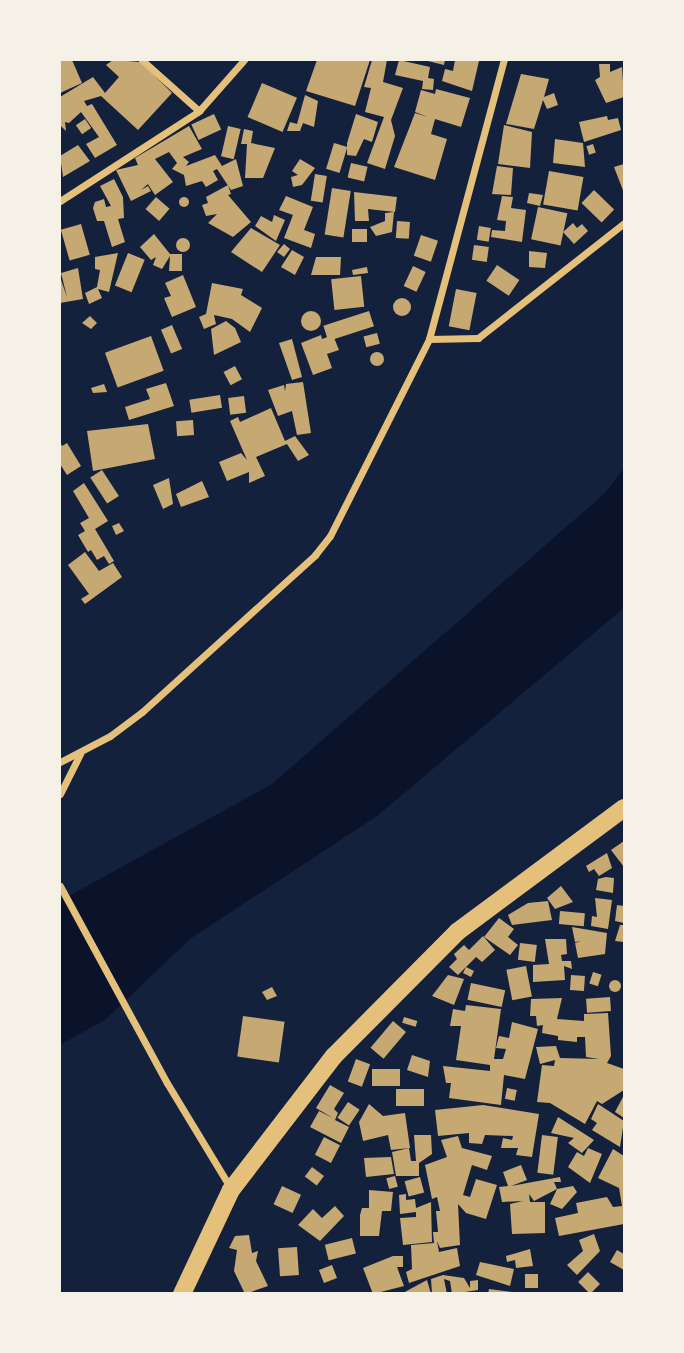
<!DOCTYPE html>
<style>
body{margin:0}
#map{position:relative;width:684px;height:1353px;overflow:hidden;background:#14213d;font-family:Cabin,sans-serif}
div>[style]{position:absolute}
.water>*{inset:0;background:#0b132b}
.building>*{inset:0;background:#c6a872;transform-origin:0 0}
.round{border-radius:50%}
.minor>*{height:7px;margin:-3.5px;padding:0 3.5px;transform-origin:3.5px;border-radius:3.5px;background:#e5c07b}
.primary>*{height:18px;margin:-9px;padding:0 9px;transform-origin:9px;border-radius:9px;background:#e5c07b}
span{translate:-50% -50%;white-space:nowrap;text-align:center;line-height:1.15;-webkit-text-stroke:7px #f6f1e7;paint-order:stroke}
.frame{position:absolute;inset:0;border:61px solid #f6f1e7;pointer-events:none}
</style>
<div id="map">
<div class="water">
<div style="clip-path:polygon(624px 468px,624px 608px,377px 816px,190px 939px,105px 1020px,60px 1045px,60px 901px,272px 784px,605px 493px)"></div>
</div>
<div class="building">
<div style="clip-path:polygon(60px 60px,72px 60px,82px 83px,60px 93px)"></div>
<div style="clip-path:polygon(113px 60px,141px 62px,172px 93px,138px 130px,101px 96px,84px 101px,87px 106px,92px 104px,117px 145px,95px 158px,86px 144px,99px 137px,81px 112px,69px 123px,65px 122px,66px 131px,60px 125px,60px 97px,93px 77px,105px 93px,119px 77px,106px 65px)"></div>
<div style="clip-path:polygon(317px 60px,370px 60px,355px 106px,306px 91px)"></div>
<div style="clip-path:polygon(372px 60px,387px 60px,383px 82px,403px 88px,391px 120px,395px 136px,385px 169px,367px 163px,384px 117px,365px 112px,371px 88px,364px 87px)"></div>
<div style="clip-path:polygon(399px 60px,430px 67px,428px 78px,434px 79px,433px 90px,422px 89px,423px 81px,395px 75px)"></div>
<div style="clip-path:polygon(424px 60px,445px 60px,444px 65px)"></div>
<div style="clip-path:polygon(455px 60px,479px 61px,472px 91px,442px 81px,445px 69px,453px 71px)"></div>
<div style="clip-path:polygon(599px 64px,610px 64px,610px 72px,622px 67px,624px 97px,606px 103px,595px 80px,600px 77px)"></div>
<div style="clip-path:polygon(521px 74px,549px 79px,544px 97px,554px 93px,558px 105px,547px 109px,543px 100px,534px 129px,506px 124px)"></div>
<div style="left:262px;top:83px;width:38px;height:37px;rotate:23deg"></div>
<div style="clip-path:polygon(436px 89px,470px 98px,461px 127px,435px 119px,431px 134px,447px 139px,435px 180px,394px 167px,415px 113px,428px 117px,415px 112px,421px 90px,435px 94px)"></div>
<div style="clip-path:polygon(305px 95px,318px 101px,314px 127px,303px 123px,300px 131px,287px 131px,290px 122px,297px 124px)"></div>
<div style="left:214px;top:114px;width:17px;height:25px;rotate:65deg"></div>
<div style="clip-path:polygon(356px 114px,378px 122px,372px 142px,364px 139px,356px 156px,347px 155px,347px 143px)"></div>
<div style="clip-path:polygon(607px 116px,608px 120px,618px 118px,621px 130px,584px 142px,579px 122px)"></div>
<div style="left:85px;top:119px;width:11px;height:11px;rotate:56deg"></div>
<div style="clip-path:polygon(504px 125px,532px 132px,530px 168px,498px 164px)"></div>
<div style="clip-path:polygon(189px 126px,202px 149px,183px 157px,189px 162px,186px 166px,215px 155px,222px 166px,236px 159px,243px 186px,231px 190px,217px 169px,213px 171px,218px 180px,206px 187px,202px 181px,186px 186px,184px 175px,172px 169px,177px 163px,169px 152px,155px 159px,173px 182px,155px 195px,142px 175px,148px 184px,141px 190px,148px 186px,151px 191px,131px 201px,116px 170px,138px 165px,135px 158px)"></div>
<div style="left:228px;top:126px;width:13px;height:31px;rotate:13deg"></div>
<div style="clip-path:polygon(244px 129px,253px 131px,251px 143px,275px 148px,263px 178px,245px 178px,247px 144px,241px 144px)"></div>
<div style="clip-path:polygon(555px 139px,583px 143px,585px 167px,553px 163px)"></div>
<div style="left:334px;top:143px;width:14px;height:27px;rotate:17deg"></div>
<div style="left:593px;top:144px;width:9px;height:7px;rotate:72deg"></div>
<div style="clip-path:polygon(78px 145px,90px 161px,63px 177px,60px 156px)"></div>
<div style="clip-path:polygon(300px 159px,315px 168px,302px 185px,293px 187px,291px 177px,298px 175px,292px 171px)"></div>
<div style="left:351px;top:163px;width:17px;height:15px;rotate:13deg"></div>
<div style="clip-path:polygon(624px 164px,624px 193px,614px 167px)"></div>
<div style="clip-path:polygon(497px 166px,513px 168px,511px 195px,492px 194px)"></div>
<div style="left:549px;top:171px;width:35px;height:34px;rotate:10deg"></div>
<div style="left:315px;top:174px;width:12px;height:27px;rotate:9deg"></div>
<div style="clip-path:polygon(114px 179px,123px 197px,124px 218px,118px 219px,125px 242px,112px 247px,104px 221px,97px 221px,93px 208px,95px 202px,104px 199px,106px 207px,111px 206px,100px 186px)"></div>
<div style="clip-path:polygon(228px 185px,231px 194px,228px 195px,251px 222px,233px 237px,208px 223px,217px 214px,206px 216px,202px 205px,208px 203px,206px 197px)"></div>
<div style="left:332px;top:188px;width:19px;height:47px;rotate:9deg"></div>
<div style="left:594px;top:190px;width:28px;height:18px;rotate:44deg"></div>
<div style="clip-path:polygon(354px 192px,397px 197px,395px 212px,368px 209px,369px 221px,355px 221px)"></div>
<div style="clip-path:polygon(529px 193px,543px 195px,540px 206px,527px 203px)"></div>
<div style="clip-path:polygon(286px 196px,313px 207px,304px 230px,315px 234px,311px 248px,284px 238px,293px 215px,279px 210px)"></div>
<div style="clip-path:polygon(502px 196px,513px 197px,511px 208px,526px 210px,522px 242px,491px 237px,492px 230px,505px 231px,506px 221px,497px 220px)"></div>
<div style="left:156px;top:197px;width:18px;height:16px;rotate:41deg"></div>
<div class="round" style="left:179px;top:197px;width:10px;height:10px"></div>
<div style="left:538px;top:207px;width:30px;height:33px;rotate:12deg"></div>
<div style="clip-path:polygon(394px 212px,392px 232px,376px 236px,370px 227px,385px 221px,385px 213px)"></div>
<div style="clip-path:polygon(274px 215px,285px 220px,276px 241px,255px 226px,261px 216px,272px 222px)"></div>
<div style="left:397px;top:221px;width:13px;height:17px;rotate:4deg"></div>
<div style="clip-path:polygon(573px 223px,577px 228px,582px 224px,588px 231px,574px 244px,563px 232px)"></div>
<div style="left:81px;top:224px;width:32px;height:21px;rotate:74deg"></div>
<div style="left:479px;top:226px;width:12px;height:14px;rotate:9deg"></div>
<div style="clip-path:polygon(251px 228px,280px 245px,262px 272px,231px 252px)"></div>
<div style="left:352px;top:229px;width:15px;height:13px"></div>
<div style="clip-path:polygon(154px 234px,170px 254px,182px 254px,182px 271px,169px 271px,170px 256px,162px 269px,153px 265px,156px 257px,151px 260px,140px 247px)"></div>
<div style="left:421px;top:235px;width:18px;height:22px;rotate:19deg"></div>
<div class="round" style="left:176px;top:238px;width:14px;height:14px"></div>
<div style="clip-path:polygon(284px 244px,290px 249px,284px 257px,277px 252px)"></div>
<div style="left:474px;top:245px;width:15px;height:15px;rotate:8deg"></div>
<div style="clip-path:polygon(292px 250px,304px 257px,295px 275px,281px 267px)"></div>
<div style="clip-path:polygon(529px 251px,547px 253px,545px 268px,529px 267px)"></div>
<div style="clip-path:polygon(118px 253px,109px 292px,98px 289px,102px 298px,89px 304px,85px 293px,97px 287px,100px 270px,95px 269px,95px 257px)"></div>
<div style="left:128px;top:253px;width:18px;height:35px;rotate:22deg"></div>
<div style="clip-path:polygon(316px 257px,341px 257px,340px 275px,311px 275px)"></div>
<div style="left:497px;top:265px;width:27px;height:19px;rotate:34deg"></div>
<div style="left:413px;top:266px;width:14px;height:22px;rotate:25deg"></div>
<div style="clip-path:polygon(367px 267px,368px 273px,353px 275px,352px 270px)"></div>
<div style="clip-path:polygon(78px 268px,83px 299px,60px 303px,60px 277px,67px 297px,61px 273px)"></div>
<div style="clip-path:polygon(183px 275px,196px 307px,172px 317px,164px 298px,171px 296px,165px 283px)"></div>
<div style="left:361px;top:276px;width:31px;height:30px;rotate:84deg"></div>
<div style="clip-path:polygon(212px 283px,243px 289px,241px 295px,262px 308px,250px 332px,232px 319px,214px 315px,216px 324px,204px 329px,199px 317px,206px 314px)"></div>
<div style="left:456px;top:289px;width:21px;height:38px;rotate:11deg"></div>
<div class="round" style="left:393px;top:298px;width:18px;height:18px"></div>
<div style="left:369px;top:311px;width:16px;height:48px;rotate:72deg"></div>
<div class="round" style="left:301px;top:311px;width:20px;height:20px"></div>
<div style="clip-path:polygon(90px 316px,97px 323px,91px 329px,82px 323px)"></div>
<div style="clip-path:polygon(226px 321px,235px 328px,241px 342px,214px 355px,211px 329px)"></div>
<div style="left:172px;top:325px;width:26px;height:12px;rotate:67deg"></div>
<div style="left:377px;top:333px;width:11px;height:14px;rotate:75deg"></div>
<div style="clip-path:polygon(321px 335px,322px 339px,333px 335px,339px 350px,327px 354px,332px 368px,313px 375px,301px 343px)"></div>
<div style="left:151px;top:336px;width:37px;height:49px;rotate:70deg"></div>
<div style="clip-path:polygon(292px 339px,302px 377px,292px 380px,279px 343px)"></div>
<div class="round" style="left:370px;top:352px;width:14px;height:14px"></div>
<div style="left:235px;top:366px;width:15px;height:13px;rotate:62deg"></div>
<div style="clip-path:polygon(303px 382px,311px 433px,297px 435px,292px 411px,278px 416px,268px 390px,284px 385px,285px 391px,286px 384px)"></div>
<div style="clip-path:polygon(166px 383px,174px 406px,129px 420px,125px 407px,150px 399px,146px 389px)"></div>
<div style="clip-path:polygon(104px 384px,107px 392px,93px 393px,91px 388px)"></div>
<div style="left:220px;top:395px;width:13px;height:31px;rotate:81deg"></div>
<div style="left:244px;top:396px;width:17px;height:16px;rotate:83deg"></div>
<div style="clip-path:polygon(271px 408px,285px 441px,295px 436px,309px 455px,298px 461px,287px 444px,256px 457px,265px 476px,249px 483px,249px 472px,227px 481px,219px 462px,241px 453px,247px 460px,230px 421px,238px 417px,240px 422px)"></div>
<div style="left:193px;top:420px;width:15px;height:17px;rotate:86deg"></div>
<div style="clip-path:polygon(148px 424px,155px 459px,93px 471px,87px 431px)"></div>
<div style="clip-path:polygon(60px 442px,62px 446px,67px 443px,81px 466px,67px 475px,60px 464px)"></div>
<div style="left:102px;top:470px;width:31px;height:14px;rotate:57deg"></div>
<div style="clip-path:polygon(169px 478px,173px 504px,163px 509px,153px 485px)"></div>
<div style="clip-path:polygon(202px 481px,209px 497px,181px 507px,176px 494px)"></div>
<div style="clip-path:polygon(84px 483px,108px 521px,95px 529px,114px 561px,109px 564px,104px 556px,97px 560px,91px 550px,88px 552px,78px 535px,85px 531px,80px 523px,89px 518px,73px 491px)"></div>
<div style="clip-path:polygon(119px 523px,124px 531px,116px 535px,112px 526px)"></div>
<div style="clip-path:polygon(85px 552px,99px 571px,113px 563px,122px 577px,85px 604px,81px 599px,89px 594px,68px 565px)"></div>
<div style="clip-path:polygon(624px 841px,624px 867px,611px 850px)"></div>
<div style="clip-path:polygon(607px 853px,612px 868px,599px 876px,594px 869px,589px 872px,586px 866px)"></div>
<div style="clip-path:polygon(606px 877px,614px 878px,613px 893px,596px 890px,598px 879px)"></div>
<div style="clip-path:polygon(561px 886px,573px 902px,555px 909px,547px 898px)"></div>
<div style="clip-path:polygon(595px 898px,612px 900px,608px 929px,591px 926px,592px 916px,597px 917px)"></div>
<div style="clip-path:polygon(548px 901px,552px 920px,512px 925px,508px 915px,528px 903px)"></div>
<div style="clip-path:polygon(617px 905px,624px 906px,624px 923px,615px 921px)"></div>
<div style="left:560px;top:911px;width:25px;height:13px;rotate:5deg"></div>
<div style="clip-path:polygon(499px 918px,514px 929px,508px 937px,518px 945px,510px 955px,484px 937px)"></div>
<div style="clip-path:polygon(620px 925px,624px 925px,624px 942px,615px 941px)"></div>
<div style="clip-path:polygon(572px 927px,607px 933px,605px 954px,578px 958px,575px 943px,581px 941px,575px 942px)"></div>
<div style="clip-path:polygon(483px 936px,495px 950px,482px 962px,476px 957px,466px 967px,474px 971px,471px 977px,463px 973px,466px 967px,458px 975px,449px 967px,457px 959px,454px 954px,464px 945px,469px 950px)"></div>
<div style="clip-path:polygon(545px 939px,566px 939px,567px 954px,561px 955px,562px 961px,571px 961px,572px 969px,564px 966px,565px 980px,533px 982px,533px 965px,549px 964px)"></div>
<div style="left:520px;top:943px;width:17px;height:17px;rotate:7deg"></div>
<div style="left:526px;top:966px;width:31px;height:20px;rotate:79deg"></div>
<div style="left:593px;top:972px;width:9px;height:12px;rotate:18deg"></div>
<div style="clip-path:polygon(448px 975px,464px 979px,454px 1005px,432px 996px)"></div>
<div style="left:571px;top:975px;width:14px;height:15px;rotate:4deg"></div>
<div class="round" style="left:609px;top:980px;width:12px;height:12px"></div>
<div style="left:471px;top:983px;width:35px;height:17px;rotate:12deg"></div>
<div style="clip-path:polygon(272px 987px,277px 996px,267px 1000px,262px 992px)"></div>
<div style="left:610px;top:997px;width:14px;height:24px;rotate:86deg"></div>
<div style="clip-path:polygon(562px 998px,557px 1019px,584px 1021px,584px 1014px,608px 1013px,611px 1056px,607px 1063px,624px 1069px,624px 1090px,602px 1104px,597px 1101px,585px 1124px,550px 1103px,537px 1102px,542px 1065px,554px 1066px,555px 1060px,540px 1064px,536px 1047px,556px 1046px,560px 1058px,599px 1059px,586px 1057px,585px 1037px,577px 1037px,577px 1042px,558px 1040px,558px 1036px,542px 1033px,543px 1025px,537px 1026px,536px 1016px,530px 1016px,531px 999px)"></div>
<div style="clip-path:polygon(466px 1005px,501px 1009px,494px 1059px,503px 1059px,506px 1049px,496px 1048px,499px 1036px,509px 1038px,512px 1022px,538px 1029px,525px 1079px,504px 1075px,501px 1105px,449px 1098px,451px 1083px,446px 1083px,443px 1066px,490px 1071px,490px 1065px,456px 1060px,461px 1026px,450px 1026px,453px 1009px,465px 1011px)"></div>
<div style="left:243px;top:1016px;width:42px;height:41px;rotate:8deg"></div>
<div style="left:404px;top:1017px;width:14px;height:6px;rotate:17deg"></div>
<div style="left:393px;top:1021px;width:17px;height:35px;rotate:40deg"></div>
<div style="clip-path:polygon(412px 1055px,430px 1061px,428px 1077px,407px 1070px)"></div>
<div style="left:356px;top:1059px;width:15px;height:24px;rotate:20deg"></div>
<div style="left:372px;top:1069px;width:28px;height:17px"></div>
<div style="clip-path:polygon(330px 1085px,344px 1093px,334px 1109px,338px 1113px,335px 1120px,349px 1127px,341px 1143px,310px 1127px,319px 1111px,333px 1118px,316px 1108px)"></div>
<div style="left:507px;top:1088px;width:10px;height:11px;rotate:11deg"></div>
<div style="left:396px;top:1089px;width:28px;height:17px"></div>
<div style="clip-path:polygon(624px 1095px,624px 1118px,615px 1112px)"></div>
<div style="left:348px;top:1102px;width:14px;height:19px;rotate:34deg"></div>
<div style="clip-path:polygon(369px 1104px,383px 1116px,405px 1113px,410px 1148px,391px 1150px,388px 1135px,363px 1141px,359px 1122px)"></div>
<div style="clip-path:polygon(598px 1104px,624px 1121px,620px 1147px,592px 1130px,597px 1123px,591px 1119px)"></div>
<div style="clip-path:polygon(483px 1105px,539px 1114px,532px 1157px,516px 1155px,518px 1148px,501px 1148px,503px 1138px,512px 1140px,513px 1136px,485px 1135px,482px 1144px,469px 1143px,469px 1133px,438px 1136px,435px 1110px)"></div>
<div style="clip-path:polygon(558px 1117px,594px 1140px,582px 1153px,568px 1143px,574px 1138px,551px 1133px)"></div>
<div style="clip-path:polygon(414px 1135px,431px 1135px,432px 1154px,419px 1163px,419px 1176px,396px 1176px,392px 1152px,409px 1148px,411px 1161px,416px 1161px)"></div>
<div style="left:542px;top:1135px;width:16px;height:38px;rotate:7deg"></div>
<div style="clip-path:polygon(458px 1136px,462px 1148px,492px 1156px,487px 1170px,472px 1165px,463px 1195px,470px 1197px,476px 1179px,497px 1185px,486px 1219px,466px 1213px,458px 1204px,460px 1245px,440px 1248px,437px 1241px,439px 1252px,457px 1248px,460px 1266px,409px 1283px,406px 1272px,412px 1269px,411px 1245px,434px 1243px,433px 1232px,438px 1232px,436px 1211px,440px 1211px,437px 1197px,432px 1199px,425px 1165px,447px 1157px,441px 1140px)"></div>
<div style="left:324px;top:1137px;width:18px;height:20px;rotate:27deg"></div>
<div style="clip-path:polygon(588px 1148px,602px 1154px,590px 1183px,568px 1167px,577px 1152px,584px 1156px)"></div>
<div style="clip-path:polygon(613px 1149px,624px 1156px,624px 1224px,559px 1236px,555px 1218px,578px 1213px,576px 1203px,607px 1197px,613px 1207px,622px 1206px,619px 1188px,598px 1178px)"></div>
<div style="clip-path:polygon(391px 1157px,394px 1174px,366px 1177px,364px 1158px)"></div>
<div style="clip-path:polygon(521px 1165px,527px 1180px,511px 1186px,560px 1177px,561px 1182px,554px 1182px,557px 1189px,534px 1201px,529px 1194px,530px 1202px,545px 1202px,545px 1233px,512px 1234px,510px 1204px,523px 1201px,502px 1202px,499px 1187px,508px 1186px,503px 1172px)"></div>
<div style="left:312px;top:1167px;width:15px;height:12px;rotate:37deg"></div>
<div style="left:395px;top:1176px;width:11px;height:9px;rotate:75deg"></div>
<div style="left:420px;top:1177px;width:16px;height:16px;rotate:75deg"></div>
<div style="left:282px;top:1186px;width:21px;height:20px;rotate:25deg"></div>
<div style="clip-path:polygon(573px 1186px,577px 1192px,562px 1209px,550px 1204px,557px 1189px)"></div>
<div style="clip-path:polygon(369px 1190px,393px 1192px,391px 1211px,382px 1211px,379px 1236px,360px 1236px,360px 1215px,362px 1208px,369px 1208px)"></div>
<div style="clip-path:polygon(406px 1194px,406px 1200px,415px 1199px,416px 1208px,431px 1202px,432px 1242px,403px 1245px,400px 1218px,416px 1217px,416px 1212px,400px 1214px,399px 1195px)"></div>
<div style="clip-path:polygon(335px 1206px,344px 1216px,320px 1241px,298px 1225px,313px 1209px,322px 1218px)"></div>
<div style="clip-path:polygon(594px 1234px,600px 1251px,577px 1275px,567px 1265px,583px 1251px,579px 1240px)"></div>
<div style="clip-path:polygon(249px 1235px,252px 1253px,258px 1251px,256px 1261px,268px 1286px,245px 1294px,234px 1271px,237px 1250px,229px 1248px,235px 1236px)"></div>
<div style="left:352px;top:1238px;width:16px;height:28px;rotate:76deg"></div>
<div style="left:297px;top:1247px;width:28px;height:19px;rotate:86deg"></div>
<div style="clip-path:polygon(530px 1249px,533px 1266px,516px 1268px,515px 1260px,507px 1262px,506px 1256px)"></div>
<div style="clip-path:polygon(617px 1250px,624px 1254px,624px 1270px,610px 1262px)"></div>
<div style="clip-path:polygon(393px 1256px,403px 1256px,403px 1267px,397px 1267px,404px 1286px,373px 1294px,363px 1268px)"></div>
<div style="clip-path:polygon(480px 1262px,514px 1269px,510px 1286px,476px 1275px)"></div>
<div style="left:332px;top:1265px;width:14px;height:14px;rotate:69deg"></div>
<div style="left:588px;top:1272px;width:17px;height:14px;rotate:45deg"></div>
<div style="left:525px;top:1274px;width:13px;height:14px"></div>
<div style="clip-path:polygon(443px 1275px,464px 1278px,470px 1288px,470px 1281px,478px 1280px,478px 1290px,452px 1294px,450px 1281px,444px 1279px,447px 1294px,432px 1294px,431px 1279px)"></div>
<div style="clip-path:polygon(427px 1280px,431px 1294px,401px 1294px)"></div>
<div style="clip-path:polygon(489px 1289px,512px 1292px,512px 1294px,488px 1294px)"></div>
</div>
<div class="minor">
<div style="left:142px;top:60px;width:76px;rotate:41.8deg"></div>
<div style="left:60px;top:201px;width:166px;rotate:-32.9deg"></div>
<div style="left:199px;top:111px;width:68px;rotate:-48.6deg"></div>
<div style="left:429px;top:339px;width:49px;rotate:-1.2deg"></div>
<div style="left:478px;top:338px;width:186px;rotate:-38.2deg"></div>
<div style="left:60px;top:762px;width:56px;rotate:-27.5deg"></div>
<div style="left:110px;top:736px;width:40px;rotate:-37deg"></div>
<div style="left:142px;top:712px;width:234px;rotate:-42.2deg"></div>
<div style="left:315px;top:555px;width:24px;rotate:-52deg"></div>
<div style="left:330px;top:536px;width:220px;rotate:-63.3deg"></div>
<div style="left:429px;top:339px;width:289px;rotate:-75deg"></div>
<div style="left:60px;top:794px;width:45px;rotate:-63.4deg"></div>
<div style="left:60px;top:886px;width:224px;rotate:61.5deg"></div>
<div style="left:167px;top:1083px;width:122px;rotate:58.8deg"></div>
</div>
<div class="primary">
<div style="left:182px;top:1294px;width:115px;rotate:-64.8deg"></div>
<div style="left:231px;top:1190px;width:169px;rotate:-52.5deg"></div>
<div style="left:334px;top:1056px;width:175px;rotate:-45.2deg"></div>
<div style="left:457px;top:932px;width:208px;rotate:-36.6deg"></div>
</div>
<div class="frame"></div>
</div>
